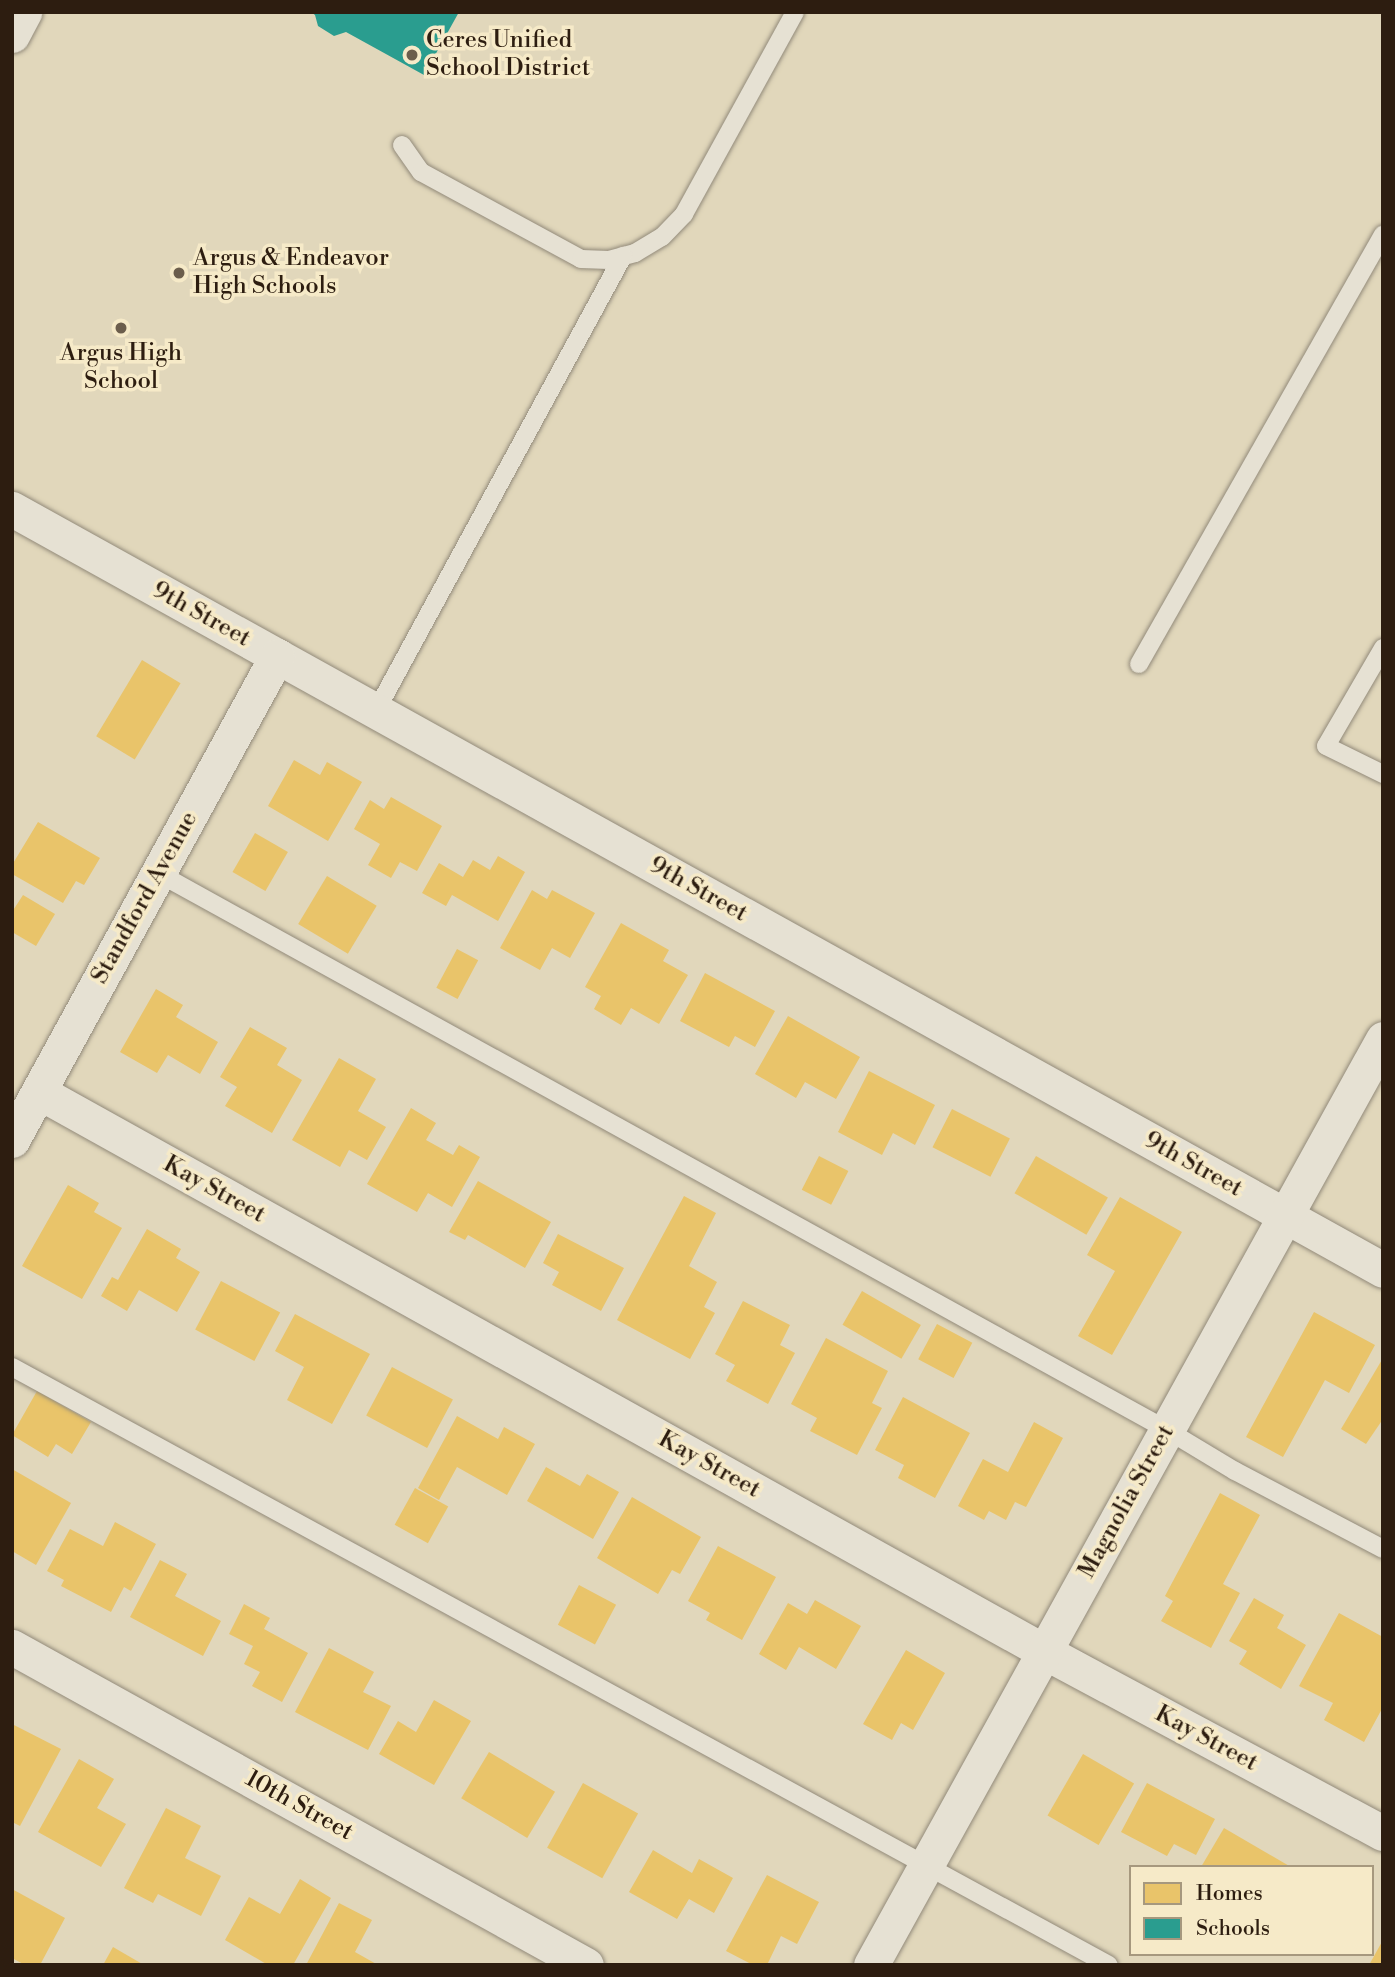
<!DOCTYPE html>
<style>
body{margin:0}
#map{position:relative;width:1395px;height:1977px;overflow:hidden;background:#e1d7bb;font-family:"Libre Bodoni",serif}
div>[style]{position:absolute}
.homes>*{inset:0;background:#e9c46a;transform-origin:0 0}
.schools>*{inset:0;background:#2a9d8f}
.roads{filter:drop-shadow(0 0 2px #928a7a) drop-shadow(0 0 2px #928a7a)}
.lane>*{height:18px;margin:-9px;padding:0 9px;transform-origin:9px;border-radius:9px;background:#e6e1d3}
.street>*{height:35px;margin:-17.5px;padding:0 17.5px;transform-origin:17.5px;border-radius:17.5px;background:#e6e1d3}
.dots>*{width:19px;height:19px;translate:-50% -50%;box-sizing:border-box;border:4px solid #f6eac8;border-radius:50%}
span{translate:-50% -50%;white-space:nowrap;text-align:center;line-height:1.15;-webkit-text-stroke:7px #f6eac8;paint-order:stroke}
.poi-label{font-size:24px;color:#2d1d10}
.left{translate:0 -50%;text-align:left}
.street-label{font-size:24px;color:#2d1d10}
.frame{position:absolute;inset:0;border:14px solid #2d1d10;pointer-events:none}
.legend{position:absolute;left:1129px;top:1865px;width:245px;height:91px;box-sizing:border-box;background:#f6eac8;border:2px solid #a6987e;margin:0;padding:9px 12px;list-style:none;font-size:21px;color:#2d1d10}
.legend li{display:flex;align-items:center;gap:14px;height:35px}
.legend b{width:35px;border:2px solid #a6987e}
</style>
<div id="map">
<div class="homes">
<div style="left:142px;top:660px;width:45px;height:89px;rotate:31deg"></div>
<div style="clip-path:polygon(294px 760px,320px 775px,327px 762px,362px 782px,328px 841px,268px 806px)"></div>
<div style="clip-path:polygon(391px 797px,442px 826px,417px 871px,400px 862px,391px 878px,368px 865px,380px 844px,354px 829px,370px 800px,384px 809px)"></div>
<div style="clip-path:polygon(38px 822px,100px 858px,84px 885px,76px 881px,63px 903px,12px 874px,12px 865px)"></div>
<div style="left:255px;top:833px;width:38px;height:45px;rotate:30deg"></div>
<div style="clip-path:polygon(498px 856px,525px 872px,498px 921px,452px 895px,446px 906px,422px 893px,439px 863px,463px 877px,473px 860px,490px 870px)"></div>
<div style="left:327px;top:876px;width:58px;height:56px;rotate:31deg"></div>
<div style="clip-path:polygon(532px 890px,547px 899px,552px 890px,595px 913px,570px 958px,552px 948px,540px 970px,500px 948px)"></div>
<div style="clip-path:polygon(23px 895px,55px 914px,36px 946px,12px 932px,12px 912px)"></div>
<div style="clip-path:polygon(621px 923px,669px 950px,663px 961px,688px 975px,659px 1024px,631px 1008px,621px 1025px,594px 1009px,601px 996px,585px 987px)"></div>
<div style="left:457px;top:949px;width:24px;height:44px;rotate:28deg"></div>
<div style="clip-path:polygon(705px 973px,775px 1011px,755px 1047px,735px 1036px,729px 1047px,680px 1021px)"></div>
<div style="clip-path:polygon(156px 989px,183px 1005px,176px 1017px,218px 1042px,200px 1074px,168px 1055px,157px 1073px,120px 1052px)"></div>
<div style="clip-path:polygon(788px 1016px,860px 1057px,836px 1099px,805px 1082px,796px 1098px,755px 1074px)"></div>
<div style="clip-path:polygon(250px 1027px,287px 1048px,277px 1065px,302px 1080px,272px 1133px,225px 1106px,237px 1087px,220px 1077px)"></div>
<div style="clip-path:polygon(339px 1058px,376px 1079px,358px 1111px,386px 1127px,367px 1160px,349px 1150px,340px 1167px,292px 1140px)"></div>
<div style="clip-path:polygon(869px 1071px,935px 1105px,915px 1145px,893px 1133px,882px 1155px,838px 1132px)"></div>
<div style="clip-path:polygon(411px 1108px,436px 1123px,426px 1140px,453px 1155px,459px 1145px,480px 1157px,452px 1207px,428px 1193px,417px 1212px,367px 1184px)"></div>
<div style="left:952px;top:1109px;width:65px;height:43px;rotate:27deg"></div>
<div style="left:819px;top:1156px;width:33px;height:38px;rotate:27deg"></div>
<div style="left:1036px;top:1156px;width:83px;height:43px;rotate:30deg"></div>
<div style="clip-path:polygon(478px 1181px,551px 1222px,525px 1268px,468px 1235px,465px 1240px,449px 1232px)"></div>
<div style="clip-path:polygon(68px 1185px,99px 1203px,94px 1212px,122px 1228px,82px 1299px,22px 1266px)"></div>
<div style="clip-path:polygon(684px 1196px,716px 1213px,689px 1266px,717px 1282px,704px 1307px,715px 1313px,690px 1359px,617px 1320px)"></div>
<div style="clip-path:polygon(1120px 1197px,1182px 1232px,1112px 1355px,1078px 1336px,1115px 1271px,1087px 1255px)"></div>
<div style="clip-path:polygon(147px 1229px,181px 1249px,176px 1258px,200px 1272px,177px 1312px,139px 1290px,127px 1311px,101px 1296px,112px 1277px,118px 1280px)"></div>
<div style="clip-path:polygon(558px 1234px,624px 1268px,601px 1311px,552px 1285px,559px 1272px,543px 1263px)"></div>
<div style="left:221px;top:1281px;width:67px;height:55px;rotate:28deg"></div>
<div style="left:862px;top:1291px;width:68px;height:39px;rotate:30deg"></div>
<div style="clip-path:polygon(743px 1301px,790px 1325px,780px 1345px,795px 1353px,768px 1404px,726px 1381px,735px 1365px,715px 1354px)"></div>
<div style="clip-path:polygon(1314px 1312px,1375px 1345px,1349px 1393px,1325px 1380px,1283px 1457px,1246px 1437px)"></div>
<div style="clip-path:polygon(295px 1314px,370px 1354px,332px 1424px,287px 1400px,304px 1367px,275px 1351px)"></div>
<div style="left:937px;top:1324px;width:40px;height:40px;rotate:28deg"></div>
<div style="clip-path:polygon(826px 1338px,888px 1371px,872px 1403px,882px 1408px,857px 1455px,810px 1431px,817px 1418px,791px 1404px)"></div>
<div style="clip-path:polygon(1383px 1358px,1383px 1419px,1366px 1444px,1341px 1429px)"></div>
<div style="left:392px;top:1367px;width:69px;height:55px;rotate:28deg"></div>
<div style="clip-path:polygon(37px 1391px,91px 1422px,72px 1454px,56px 1444px,48px 1457px,12px 1435px)"></div>
<div style="clip-path:polygon(903px 1397px,970px 1433px,935px 1498px,898px 1478px,904px 1465px,875px 1450px)"></div>
<div style="clip-path:polygon(457px 1416px,498px 1439px,504px 1427px,535px 1444px,507px 1495px,457px 1467px,439px 1500px,418px 1488px)"></div>
<div style="clip-path:polygon(1034px 1422px,1063px 1438px,1026px 1507px,1015px 1502px,1006px 1520px,989px 1511px,984px 1520px,958px 1506px,983px 1459px,1008px 1472px)"></div>
<div style="clip-path:polygon(546px 1467px,580px 1486px,587px 1474px,619px 1492px,593px 1539px,527px 1501px)"></div>
<div style="clip-path:polygon(12px 1469px,71px 1503px,36px 1565px,12px 1551px)"></div>
<div style="left:415px;top:1488px;width:38px;height:42px;rotate:29deg"></div>
<div style="clip-path:polygon(1220px 1493px,1260px 1515px,1223px 1584px,1240px 1593px,1211px 1648px,1161px 1621px,1173px 1601px,1165px 1596px)"></div>
<div style="clip-path:polygon(632px 1497px,701px 1537px,680px 1574px,672px 1570px,658px 1594px,597px 1558px)"></div>
<div style="clip-path:polygon(115px 1522px,156px 1544px,131px 1591px,124px 1587px,111px 1612px,61px 1586px,64px 1580px,47px 1571px,70px 1529px,103px 1546px)"></div>
<div style="clip-path:polygon(718px 1546px,776px 1577px,742px 1640px,706px 1620px,710px 1613px,688px 1601px)"></div>
<div style="clip-path:polygon(160px 1560px,187px 1574px,175px 1596px,221px 1621px,203px 1656px,130px 1617px)"></div>
<div style="left:579px;top:1585px;width:42px;height:45px;rotate:28deg"></div>
<div style="clip-path:polygon(1254px 1598px,1284px 1615px,1277px 1628px,1306px 1645px,1281px 1689px,1239px 1664px,1247px 1651px,1229px 1641px)"></div>
<div style="clip-path:polygon(815px 1600px,861px 1626px,836px 1669px,799px 1647px,786px 1670px,759px 1654px,788px 1603px,807px 1614px)"></div>
<div style="clip-path:polygon(244px 1604px,270px 1618px,264px 1629px,308px 1653px,282px 1702px,252px 1686px,260px 1672px,244px 1664px,253px 1646px,229px 1634px)"></div>
<div style="clip-path:polygon(1339px 1613px,1383px 1637px,1383px 1707px,1364px 1742px,1324px 1720px,1333px 1703px,1299px 1686px)"></div>
<div style="clip-path:polygon(329px 1648px,374px 1672px,363px 1692px,391px 1706px,368px 1750px,295px 1712px)"></div>
<div style="clip-path:polygon(906px 1650px,945px 1673px,913px 1730px,901px 1723px,892px 1740px,863px 1724px)"></div>
<div style="clip-path:polygon(434px 1700px,471px 1721px,434px 1785px,379px 1754px,398px 1721px,416px 1732px)"></div>
<div style="clip-path:polygon(12px 1724px,61px 1749px,20px 1826px,12px 1822px)"></div>
<div style="left:489px;top:1752px;width:77px;height:54px;rotate:31deg"></div>
<div style="left:1083px;top:1754px;width:59px;height:71px;rotate:30deg"></div>
<div style="clip-path:polygon(79px 1759px,114px 1779px,97px 1808px,126px 1824px,101px 1867px,38px 1832px)"></div>
<div style="left:583px;top:1783px;width:63px;height:74px;rotate:29deg"></div>
<div style="clip-path:polygon(1147px 1783px,1215px 1819px,1196px 1855px,1174px 1844px,1167px 1856px,1121px 1832px)"></div>
<div style="clip-path:polygon(166px 1808px,201px 1826px,185px 1858px,221px 1876px,201px 1916px,158px 1894px,153px 1903px,124px 1888px)"></div>
<div style="clip-path:polygon(1224px 1828px,1291px 1867px,1201px 1867px)"></div>
<div style="clip-path:polygon(653px 1850px,692px 1873px,699px 1859px,733px 1878px,714px 1913px,689px 1899px,677px 1919px,629px 1892px)"></div>
<div style="clip-path:polygon(767px 1875px,819px 1902px,797px 1944px,781px 1936px,767px 1965px,753px 1965px,726px 1951px)"></div>
<div style="clip-path:polygon(300px 1879px,331px 1898px,293px 1965px,268px 1965px,225px 1940px,249px 1897px,280px 1914px)"></div>
<div style="clip-path:polygon(12px 1889px,65px 1918px,40px 1965px,25px 1965px,12px 1958px)"></div>
<div style="clip-path:polygon(339px 1903px,372px 1920px,355px 1952px,378px 1965px,306px 1965px)"></div>
<div style="clip-path:polygon(1383px 1940px,1383px 1965px,1369px 1965px)"></div>
<div style="clip-path:polygon(113px 1947px,144px 1965px,103px 1965px)"></div>
</div>
<div class="schools">
<div style="clip-path:polygon(311px 12px,459px 12px,424px 75px,346px 32px,334px 36px,318px 26px,315px 15px)"></div>
</div>
<div class="roads">
<div class="lane">
<div style="left:402px;top:145px;width:33px;rotate:55deg"></div>
<div style="left:421px;top:172px;width:182px;rotate:28.5deg"></div>
<div style="left:581px;top:259px;width:28px;rotate:2deg"></div>
<div style="left:609px;top:260px;width:27px;rotate:-15deg"></div>
<div style="left:635px;top:253px;width:31px;rotate:-31deg"></div>
<div style="left:662px;top:237px;width:32px;rotate:-46deg"></div>
<div style="left:684px;top:214px;width:230px;rotate:-61.2deg"></div>
<div style="left:1383px;top:648px;width:113px;rotate:120.2deg"></div>
<div style="left:1326px;top:746px;width:64px;rotate:26.2deg"></div>
<div style="left:1139px;top:664px;width:494px;rotate:-60.4deg"></div>
<div style="left:376px;top:711px;width:518px;rotate:-61.5deg"></div>
<div style="left:158px;top:873px;width:1153px;rotate:28.9deg"></div>
<div style="left:1167px;top:1430px;width:79px;rotate:31.1deg"></div>
<div style="left:1235px;top:1471px;width:167px;rotate:27.8deg"></div>
<div style="left:12px;top:1367px;width:1249px;rotate:28.6deg"></div>
</div>
<div class="street">
<div style="left:12px;top:35px;width:26px;rotate:-62deg"></div>
<div style="left:12px;top:509px;width:1568px;rotate:29.03deg"></div>
<div style="left:39px;top:1092px;width:1151px;rotate:29.1deg"></div>
<div style="left:1045px;top:1652px;width:383px;rotate:28.2deg"></div>
<div style="left:12px;top:1140px;width:552px;rotate:-61.3deg"></div>
<div style="left:12px;top:1647px;width:656px;rotate:28.99deg"></div>
<div style="left:871px;top:1965px;width:1058px;rotate:-61.06deg"></div>
</div>
</div>
<div class="dots">
<div style="left:412px;top:55px;background:#6c5e4c"></div>
<div style="left:179px;top:273px;background:#6c5e4c"></div>
<div style="left:121px;top:328px;background:#6c5e4c"></div>
</div>
<div class="poi-label">
<span class="left" style="left:426px;top:55px">Ceres Unified<br>School District</span>
<span class="left" style="left:193px;top:273px">Argus &amp; Endeavor<br>High Schools</span>
<span style="left:121px;top:368px">Argus High<br>School</span>
</div>
<div class="street-label">
<span style="left:201px;top:615px;rotate:29deg">9th Street</span>
<span style="left:698px;top:890px;rotate:29deg">9th Street</span>
<span style="left:145px;top:898px;rotate:-61deg">Standford Avenue</span>
<span style="left:1193px;top:1165px;rotate:29deg">9th Street</span>
<span style="left:214px;top:1190px;rotate:29deg">Kay Street</span>
<span style="left:709px;top:1465px;rotate:29deg">Kay Street</span>
<span style="left:1127px;top:1502px;rotate:-61deg">Magnolia Street</span>
<span style="left:1206px;top:1739px;rotate:28deg">Kay Street</span>
<span style="left:299px;top:1806px;rotate:29deg">10th Street</span>
</div>
<div class="frame"></div>
<ul class="legend">
<li><b style="height:19px;background:#e9c46a"></b>Homes</li>
<li><b style="height:19px;background:#2a9d8f"></b>Schools</li>
</ul>
</div>
